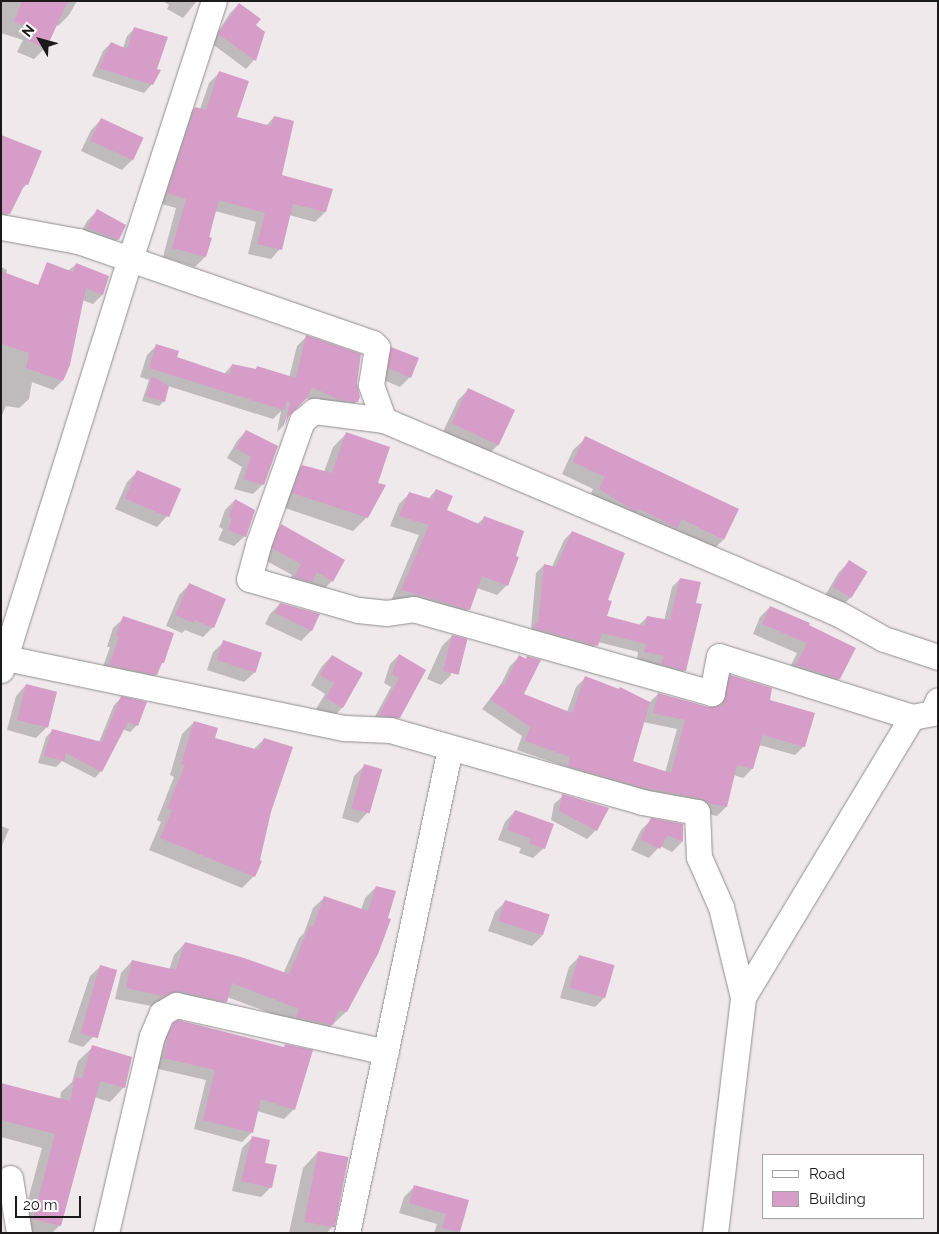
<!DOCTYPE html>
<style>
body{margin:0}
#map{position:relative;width:939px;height:1234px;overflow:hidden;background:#efe9eb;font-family:Raleway,sans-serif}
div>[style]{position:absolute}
.shadow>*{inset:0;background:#0003}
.building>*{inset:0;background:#d79dc9;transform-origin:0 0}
.roads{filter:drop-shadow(0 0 1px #928d8f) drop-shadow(0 0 1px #928d8f)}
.minor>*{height:25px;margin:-12.5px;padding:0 12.5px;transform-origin:12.5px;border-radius:12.5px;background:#fff}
span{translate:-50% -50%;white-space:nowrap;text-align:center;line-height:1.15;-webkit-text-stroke:5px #fff;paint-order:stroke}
.frame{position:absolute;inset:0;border:2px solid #1b191a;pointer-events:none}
.legend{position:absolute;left:762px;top:1154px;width:162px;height:65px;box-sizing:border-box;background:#fff;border:1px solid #a4a3a3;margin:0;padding:6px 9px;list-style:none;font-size:15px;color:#1b191a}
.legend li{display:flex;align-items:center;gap:10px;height:25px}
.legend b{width:25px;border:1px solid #a4a3a3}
.north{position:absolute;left:15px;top:15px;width:50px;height:50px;-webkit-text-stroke:4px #fff;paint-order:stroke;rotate:308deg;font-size:14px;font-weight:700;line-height:20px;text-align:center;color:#1b191a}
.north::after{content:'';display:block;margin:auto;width:18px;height:22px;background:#1b191a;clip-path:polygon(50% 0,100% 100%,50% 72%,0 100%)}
.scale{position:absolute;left:15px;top:1196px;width:66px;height:22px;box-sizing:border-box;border:2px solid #1b191a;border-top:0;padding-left:6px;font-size:15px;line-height:18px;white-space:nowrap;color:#1b191a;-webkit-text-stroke:4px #fff;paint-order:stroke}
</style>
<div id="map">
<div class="shadow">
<div style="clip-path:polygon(1px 1px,77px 1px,69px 15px,58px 26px,56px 25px,45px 48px,34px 59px,17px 52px,23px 40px,1px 33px)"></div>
<div style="clip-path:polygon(163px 1px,197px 1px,183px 18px,167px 9px,169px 5px)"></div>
<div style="clip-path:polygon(239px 4px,255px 26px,264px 32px,254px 60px,246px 69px,211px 43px,230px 13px)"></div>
<div style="clip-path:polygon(135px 28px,152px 84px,144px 93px,92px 76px,103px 51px,111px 43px,123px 48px,127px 36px)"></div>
<div style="clip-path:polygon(219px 73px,236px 118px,266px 126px,274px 117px,280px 176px,331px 190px,325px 212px,315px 222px,289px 215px,280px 249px,271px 259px,248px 254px,256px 222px,215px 211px,205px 257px,195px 267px,163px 257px,176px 208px,158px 203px,185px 118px,195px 108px,200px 109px,209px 83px)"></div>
<div style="clip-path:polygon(101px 120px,132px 160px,122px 170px,81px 151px,91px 130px)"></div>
<div style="clip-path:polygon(1px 137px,27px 184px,20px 191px,9px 213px,1px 221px)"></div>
<div style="clip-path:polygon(97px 211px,118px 239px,107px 249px,78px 238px,87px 221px)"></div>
<div style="clip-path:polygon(77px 264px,108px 277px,102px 295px,93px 304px,82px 300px,62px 381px,53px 390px,32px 382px,29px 399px,19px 408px,6px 406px,1px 417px,1px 267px,7px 270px,6px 274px,44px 288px)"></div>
<div style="clip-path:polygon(306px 337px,356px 383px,357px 401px,347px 411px,329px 409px,306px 398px,287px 416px,284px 425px,277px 432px,281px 411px,273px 419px,168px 386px,164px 401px,159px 406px,142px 401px,149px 380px,140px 377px,147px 355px,156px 346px,176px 358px,224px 374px,232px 365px,255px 370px,257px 368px,289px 378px,297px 346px)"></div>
<div style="clip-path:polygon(391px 348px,410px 377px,400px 387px,379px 378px,381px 358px)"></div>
<div style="clip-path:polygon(468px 390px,514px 410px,498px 445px,488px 455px,442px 434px,458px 400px)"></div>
<div style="clip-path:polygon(246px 431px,263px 484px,253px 494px,234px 489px,242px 467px,227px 458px,237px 441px)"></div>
<div style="clip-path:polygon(346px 434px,376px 484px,367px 517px,353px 531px,279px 506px,289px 480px,302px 466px,324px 472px,333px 447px)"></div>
<div style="clip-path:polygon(586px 438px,723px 540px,711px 552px,587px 502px,593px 489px,562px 474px,573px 450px)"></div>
<div style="clip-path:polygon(137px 472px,167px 516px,157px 527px,115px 509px,127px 482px)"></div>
<div style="clip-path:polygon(436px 490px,445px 511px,477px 524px,484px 518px,507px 585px,497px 595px,477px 588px,469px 609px,458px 619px,391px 601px,419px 535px,390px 526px,399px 504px,409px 494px,428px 499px)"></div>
<div style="clip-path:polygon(235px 500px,245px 536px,234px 546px,218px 540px,223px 529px,219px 527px,225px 510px)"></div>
<div style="clip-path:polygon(281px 526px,332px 581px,322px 591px,285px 587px,292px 575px,263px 559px,271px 536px)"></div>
<div style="clip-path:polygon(572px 532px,607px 600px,605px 617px,639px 625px,647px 617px,664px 621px,672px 587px,680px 579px,695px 604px,685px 670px,676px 678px,637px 661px,638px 652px,598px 642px,588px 654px,527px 632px,531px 629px,536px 573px,544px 565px,552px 567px,564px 540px)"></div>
<div style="clip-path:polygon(849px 562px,851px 597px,841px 607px,824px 597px,839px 572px)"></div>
<div style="clip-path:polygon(189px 585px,213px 627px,203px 637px,185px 630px,182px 633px,166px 626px,179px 595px)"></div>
<div style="clip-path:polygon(280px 604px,319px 615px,311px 631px,301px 641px,265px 624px,270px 614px)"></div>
<div style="clip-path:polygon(770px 607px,807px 625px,839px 679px,829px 689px,786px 675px,797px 653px,753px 634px,760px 617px)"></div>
<div style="clip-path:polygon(124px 618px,162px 663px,156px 674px,146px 684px,100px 675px,110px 647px,107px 647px,113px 628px)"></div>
<div style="clip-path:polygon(452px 636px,451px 675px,441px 685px,427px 679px,442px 646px)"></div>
<div style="clip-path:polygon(224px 642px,255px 672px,244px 682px,207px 670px,213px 652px)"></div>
<div style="clip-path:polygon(399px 655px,425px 671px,399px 717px,390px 726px,371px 724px,391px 687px,384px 683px,390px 664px)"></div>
<div style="clip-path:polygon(332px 656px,362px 674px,342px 708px,332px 718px,316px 709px,325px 694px,311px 685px,322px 666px)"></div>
<div style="clip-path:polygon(evenodd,519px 657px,525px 659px,527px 657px,522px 695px,567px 712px,576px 687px,585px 678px,649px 703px,658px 694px,708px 708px,716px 708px,722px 685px,730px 676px,769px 701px,804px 746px,795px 755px,759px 745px,752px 769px,743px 778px,734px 775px,726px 807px,717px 816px,699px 812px,517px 750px,522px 736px,482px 709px,500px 686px,510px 666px,519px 657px,643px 722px,677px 729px,665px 773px,632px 762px,643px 722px)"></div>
<div style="clip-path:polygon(26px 685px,47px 727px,36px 738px,7px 730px,16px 696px)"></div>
<div style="clip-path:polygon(121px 698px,137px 725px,130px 732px,122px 729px,101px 771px,95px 778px,62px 761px,56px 767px,38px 763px,46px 737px,53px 730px,99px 742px,114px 705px)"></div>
<div style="clip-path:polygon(194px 722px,214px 739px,253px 750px,264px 739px,269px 812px,254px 876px,242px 888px,149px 850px,161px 822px,157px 820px,174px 777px,170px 775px,182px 734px)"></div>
<div style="clip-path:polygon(365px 765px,368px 812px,358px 823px,342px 818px,354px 776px)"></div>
<div style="clip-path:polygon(563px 796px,607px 808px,596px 830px,587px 839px,551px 820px,554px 804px)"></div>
<div style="clip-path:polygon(515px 811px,544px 848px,533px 858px,519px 853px,521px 848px,498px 840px,505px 822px)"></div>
<div style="clip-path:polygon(651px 820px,682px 842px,672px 852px,660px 846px,649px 858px,631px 850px,641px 830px)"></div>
<div style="clip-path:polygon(1px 826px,9px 829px,1px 848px)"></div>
<div style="clip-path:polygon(376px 887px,346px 1012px,320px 1036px,289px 1020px,227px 997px,226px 1001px,215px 1012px,167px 1002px,151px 1006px,115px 999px,121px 973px,132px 961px,169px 970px,174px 955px,185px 943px,283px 974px,299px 938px,304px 933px,313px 908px,325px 897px,361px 910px,365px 898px)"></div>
<div style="clip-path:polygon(505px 902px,542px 936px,532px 946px,488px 931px,495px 912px)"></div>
<div style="clip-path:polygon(579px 957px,605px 997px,595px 1007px,560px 998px,569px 967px)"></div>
<div style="clip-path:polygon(101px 966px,93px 1037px,83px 1047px,68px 1042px,90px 976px)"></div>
<div style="clip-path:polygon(174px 1024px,284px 1048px,294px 1109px,284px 1119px,257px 1111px,252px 1132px,242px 1142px,194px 1129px,206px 1080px,154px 1068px,164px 1035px)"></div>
<div style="clip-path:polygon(93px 1047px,124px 1087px,110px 1102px,94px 1097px,60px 1225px,52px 1233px,19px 1233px,42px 1148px,1px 1137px,1px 1084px,60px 1100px,61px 1092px,72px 1082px,78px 1061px)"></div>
<div style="clip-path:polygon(252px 1138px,271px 1187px,261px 1197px,232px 1191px,242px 1148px)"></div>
<div style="clip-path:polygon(318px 1152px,332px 1227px,327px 1233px,289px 1233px,303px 1168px)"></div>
<div style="clip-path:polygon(414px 1187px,468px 1201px,458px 1233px,434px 1233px,437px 1224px,399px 1213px,404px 1197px)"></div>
</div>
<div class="building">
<div style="clip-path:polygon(22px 1px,68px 1px,46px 49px,28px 40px,33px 29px,14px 22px)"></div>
<div style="clip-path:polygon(239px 3px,261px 19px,256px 25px,265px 32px,256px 61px,218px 34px)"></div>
<div style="clip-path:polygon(134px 27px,168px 37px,157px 69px,161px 70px,153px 85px,99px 68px,111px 42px,127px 49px)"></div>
<div style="clip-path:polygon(219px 71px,249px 81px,237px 117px,271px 126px,274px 116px,294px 121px,282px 175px,333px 189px,326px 212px,293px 204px,282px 250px,257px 244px,265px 213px,219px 200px,209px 237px,212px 238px,206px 257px,172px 248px,186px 199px,167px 193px,195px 107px,206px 110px)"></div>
<div style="left:101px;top:118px;width:47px;height:25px;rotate:25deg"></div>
<div style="clip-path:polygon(1px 135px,42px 151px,28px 185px,25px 184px,10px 214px,1px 213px)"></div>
<div style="clip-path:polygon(97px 209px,126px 225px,119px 240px,87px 228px)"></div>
<div style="clip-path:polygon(47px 262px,73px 272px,76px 263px,109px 276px,103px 295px,86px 288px,70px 365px,63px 381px,26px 368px,29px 353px,1px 344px,1px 271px,38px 285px)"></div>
<div style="clip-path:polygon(306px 335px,361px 354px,357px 383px,360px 397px,358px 402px,339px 400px,312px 387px,306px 399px,289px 416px,285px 426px,290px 402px,287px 401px,284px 410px,149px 368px,156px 344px,179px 351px,177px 357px,230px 375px,232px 364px,256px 369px,257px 366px,296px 378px)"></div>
<div style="clip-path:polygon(391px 347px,419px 358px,411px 378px,388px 368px)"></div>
<div style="clip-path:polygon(152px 376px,169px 386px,165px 402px,146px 396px)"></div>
<div style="left:468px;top:388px;width:52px;height:39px;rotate:25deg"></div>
<div style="clip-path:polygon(246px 430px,278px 446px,264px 485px,243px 479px,251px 457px,236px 448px)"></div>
<div style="clip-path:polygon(346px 432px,390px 447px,378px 483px,386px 485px,368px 518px,292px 493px,302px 465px,332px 473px)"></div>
<div style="clip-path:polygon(585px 436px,739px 509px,724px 540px,682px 519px,677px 528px,639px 509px,636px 512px,599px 489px,605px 477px,573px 462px)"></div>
<div style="left:137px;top:470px;width:48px;height:31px;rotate:23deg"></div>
<div style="clip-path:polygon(436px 489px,453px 496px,447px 510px,481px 525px,484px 516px,524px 531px,516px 556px,519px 557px,508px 586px,482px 576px,470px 610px,401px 590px,429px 525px,399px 516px,409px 492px,432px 499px)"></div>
<div style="clip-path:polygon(235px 499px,255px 510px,246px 537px,228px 530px,232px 518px,229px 517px)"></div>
<div style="clip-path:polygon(281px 524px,345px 560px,333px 582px,317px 572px,312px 582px,294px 577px,301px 564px,272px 548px)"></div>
<div style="clip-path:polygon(572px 531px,625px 553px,608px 600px,612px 601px,607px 616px,645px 626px,647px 616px,670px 620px,680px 578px,701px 582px,696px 603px,702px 604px,686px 671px,661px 664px,664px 656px,644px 652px,646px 644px,602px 633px,598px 646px,534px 628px,535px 623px,538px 623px,544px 564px,556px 567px)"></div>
<div style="left:849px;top:560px;width:22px;height:31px;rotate:32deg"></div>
<div style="clip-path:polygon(189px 583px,226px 599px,214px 628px,195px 620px,194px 623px,175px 615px)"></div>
<div style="clip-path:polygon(280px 603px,320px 614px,312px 631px,275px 613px)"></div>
<div style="clip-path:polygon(770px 606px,810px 623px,809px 625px,856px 648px,840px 679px,796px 665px,807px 643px,762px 624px)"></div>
<div style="clip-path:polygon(123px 616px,174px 633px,164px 663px,162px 663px,157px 675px,109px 665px,119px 637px,116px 636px)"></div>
<div style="left:452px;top:635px;width:16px;height:37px;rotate:14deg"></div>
<div style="left:223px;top:640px;width:41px;height:21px;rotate:18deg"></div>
<div style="clip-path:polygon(399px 654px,426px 670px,400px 718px,379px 715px,399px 678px,392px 674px)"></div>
<div style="clip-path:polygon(332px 655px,363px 673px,343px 708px,326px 698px,334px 683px,320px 675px)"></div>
<div style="clip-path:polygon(519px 655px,526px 659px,527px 656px,541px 660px,524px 694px,572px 713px,585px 676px,619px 689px,620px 687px,650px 702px,633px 761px,671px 773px,685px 720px,653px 713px,658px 693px,708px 707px,722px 706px,730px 675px,772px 688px,770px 700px,815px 713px,805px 747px,763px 735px,753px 769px,737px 765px,727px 807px,708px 803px,700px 798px,645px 788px,568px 766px,570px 757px,525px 741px,530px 727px,490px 699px,501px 684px,504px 686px)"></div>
<div style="left:26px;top:684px;width:32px;height:37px;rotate:14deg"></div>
<div style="clip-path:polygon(121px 696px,147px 702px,138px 726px,128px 722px,102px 772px,66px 753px,64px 761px,44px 756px,52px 729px,102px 742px)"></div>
<div style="clip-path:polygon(194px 721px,218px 728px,215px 738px,259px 750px,264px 738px,293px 747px,271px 812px,260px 860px,262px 861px,255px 877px,160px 838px,172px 810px,167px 808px,185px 765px,181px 764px)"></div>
<div style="left:364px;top:764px;width:19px;height:46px;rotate:16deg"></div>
<div style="clip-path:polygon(562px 794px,609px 808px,597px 831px,559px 811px)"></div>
<div style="clip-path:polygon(515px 810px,554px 824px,545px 849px,529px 843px,530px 838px,507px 830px)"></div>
<div style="clip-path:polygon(651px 818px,683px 824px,683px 842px,667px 835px,660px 849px,640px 839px)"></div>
<div style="clip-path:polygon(376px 886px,396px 891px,388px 918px,391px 919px,378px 954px,347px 1012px,339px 1010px,333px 1025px,296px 1017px,299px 1009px,232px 983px,227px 1002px,179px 991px,163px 996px,126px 988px,132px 960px,176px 970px,185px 942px,241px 957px,289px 974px,310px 925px,313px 927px,324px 896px,368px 911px)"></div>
<div style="left:505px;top:900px;width:47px;height:22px;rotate:18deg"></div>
<div style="left:579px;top:955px;width:37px;height:34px;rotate:16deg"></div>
<div style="left:100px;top:965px;width:18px;height:71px;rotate:16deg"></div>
<div style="clip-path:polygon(178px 1020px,284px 1047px,285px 1044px,313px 1050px,295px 1110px,261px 1099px,253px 1133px,203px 1120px,215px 1070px,163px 1058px,169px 1034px,173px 1023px)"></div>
<div style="clip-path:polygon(92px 1045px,132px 1057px,125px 1088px,100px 1081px,61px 1226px,33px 1219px,55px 1134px,1px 1120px,1px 1083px,70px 1101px,75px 1077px,82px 1078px)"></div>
<div style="clip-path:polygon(252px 1136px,270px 1140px,265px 1163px,277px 1165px,272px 1188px,241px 1181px)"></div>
<div style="left:318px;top:1151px;width:31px;height:72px;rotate:11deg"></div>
<div style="clip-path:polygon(414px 1185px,469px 1200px,460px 1232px,442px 1228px,446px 1214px,409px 1203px)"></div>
</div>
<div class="roads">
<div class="minor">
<div style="left:1px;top:227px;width:78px;rotate:10.3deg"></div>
<div style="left:78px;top:241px;width:312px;rotate:19.1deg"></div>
<div style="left:373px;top:343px;width:6px;rotate:45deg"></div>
<div style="left:377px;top:347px;width:38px;rotate:99deg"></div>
<div style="left:371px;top:385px;width:37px;rotate:70deg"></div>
<div style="left:6px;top:658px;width:346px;rotate:11.7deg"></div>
<div style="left:345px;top:728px;width:45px;rotate:2.5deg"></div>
<div style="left:390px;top:730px;width:262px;rotate:15.9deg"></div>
<div style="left:642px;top:802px;width:56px;rotate:10.3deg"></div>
<div style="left:697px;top:812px;width:45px;rotate:87.5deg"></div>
<div style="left:699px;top:857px;width:55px;rotate:66.3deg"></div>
<div style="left:721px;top:907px;width:93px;rotate:76.3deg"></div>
<div style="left:1px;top:670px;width:431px;rotate:-72.6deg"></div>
<div style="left:130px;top:259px;width:271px;rotate:-72deg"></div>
<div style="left:912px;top:717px;width:20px;rotate:-11deg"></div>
<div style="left:932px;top:713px;width:14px;rotate:-65deg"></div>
<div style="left:10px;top:1178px;width:56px;rotate:80.7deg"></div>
<div style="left:106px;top:1233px;width:202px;rotate:-76.9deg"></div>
<div style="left:152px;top:1036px;width:25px;rotate:-67deg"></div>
<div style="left:162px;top:1013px;width:16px;rotate:-30deg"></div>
<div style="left:176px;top:1005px;width:215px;rotate:12.6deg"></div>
<div style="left:347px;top:1233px;width:495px;rotate:-78deg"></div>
<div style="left:715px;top:1233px;width:238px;rotate:-83.2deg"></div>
<div style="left:743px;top:997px;width:327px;rotate:-58.9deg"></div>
<div style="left:912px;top:717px;width:202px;rotate:-162.5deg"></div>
<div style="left:719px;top:656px;width:38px;rotate:101deg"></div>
<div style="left:712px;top:693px;width:310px;rotate:-164.3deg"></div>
<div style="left:414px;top:609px;width:27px;rotate:172deg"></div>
<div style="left:387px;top:613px;width:29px;rotate:-174deg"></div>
<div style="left:358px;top:610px;width:113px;rotate:-164.1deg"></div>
<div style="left:249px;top:579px;width:35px;rotate:-75deg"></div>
<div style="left:258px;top:545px;width:132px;rotate:-70.5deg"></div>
<div style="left:302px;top:421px;width:16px;rotate:-40deg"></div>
<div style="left:314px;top:411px;width:71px;rotate:7.3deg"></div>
<div style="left:384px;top:420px;width:444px;rotate:23deg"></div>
<div style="left:793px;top:594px;width:50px;rotate:23.5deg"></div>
<div style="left:839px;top:614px;width:51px;rotate:29.1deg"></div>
<div style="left:884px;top:639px;width:57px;rotate:18.4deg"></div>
</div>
</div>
<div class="frame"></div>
<ul class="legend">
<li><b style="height:6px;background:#fff"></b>Road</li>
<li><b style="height:14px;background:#d79dc9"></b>Building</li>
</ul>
<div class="north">N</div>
<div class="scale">20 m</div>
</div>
